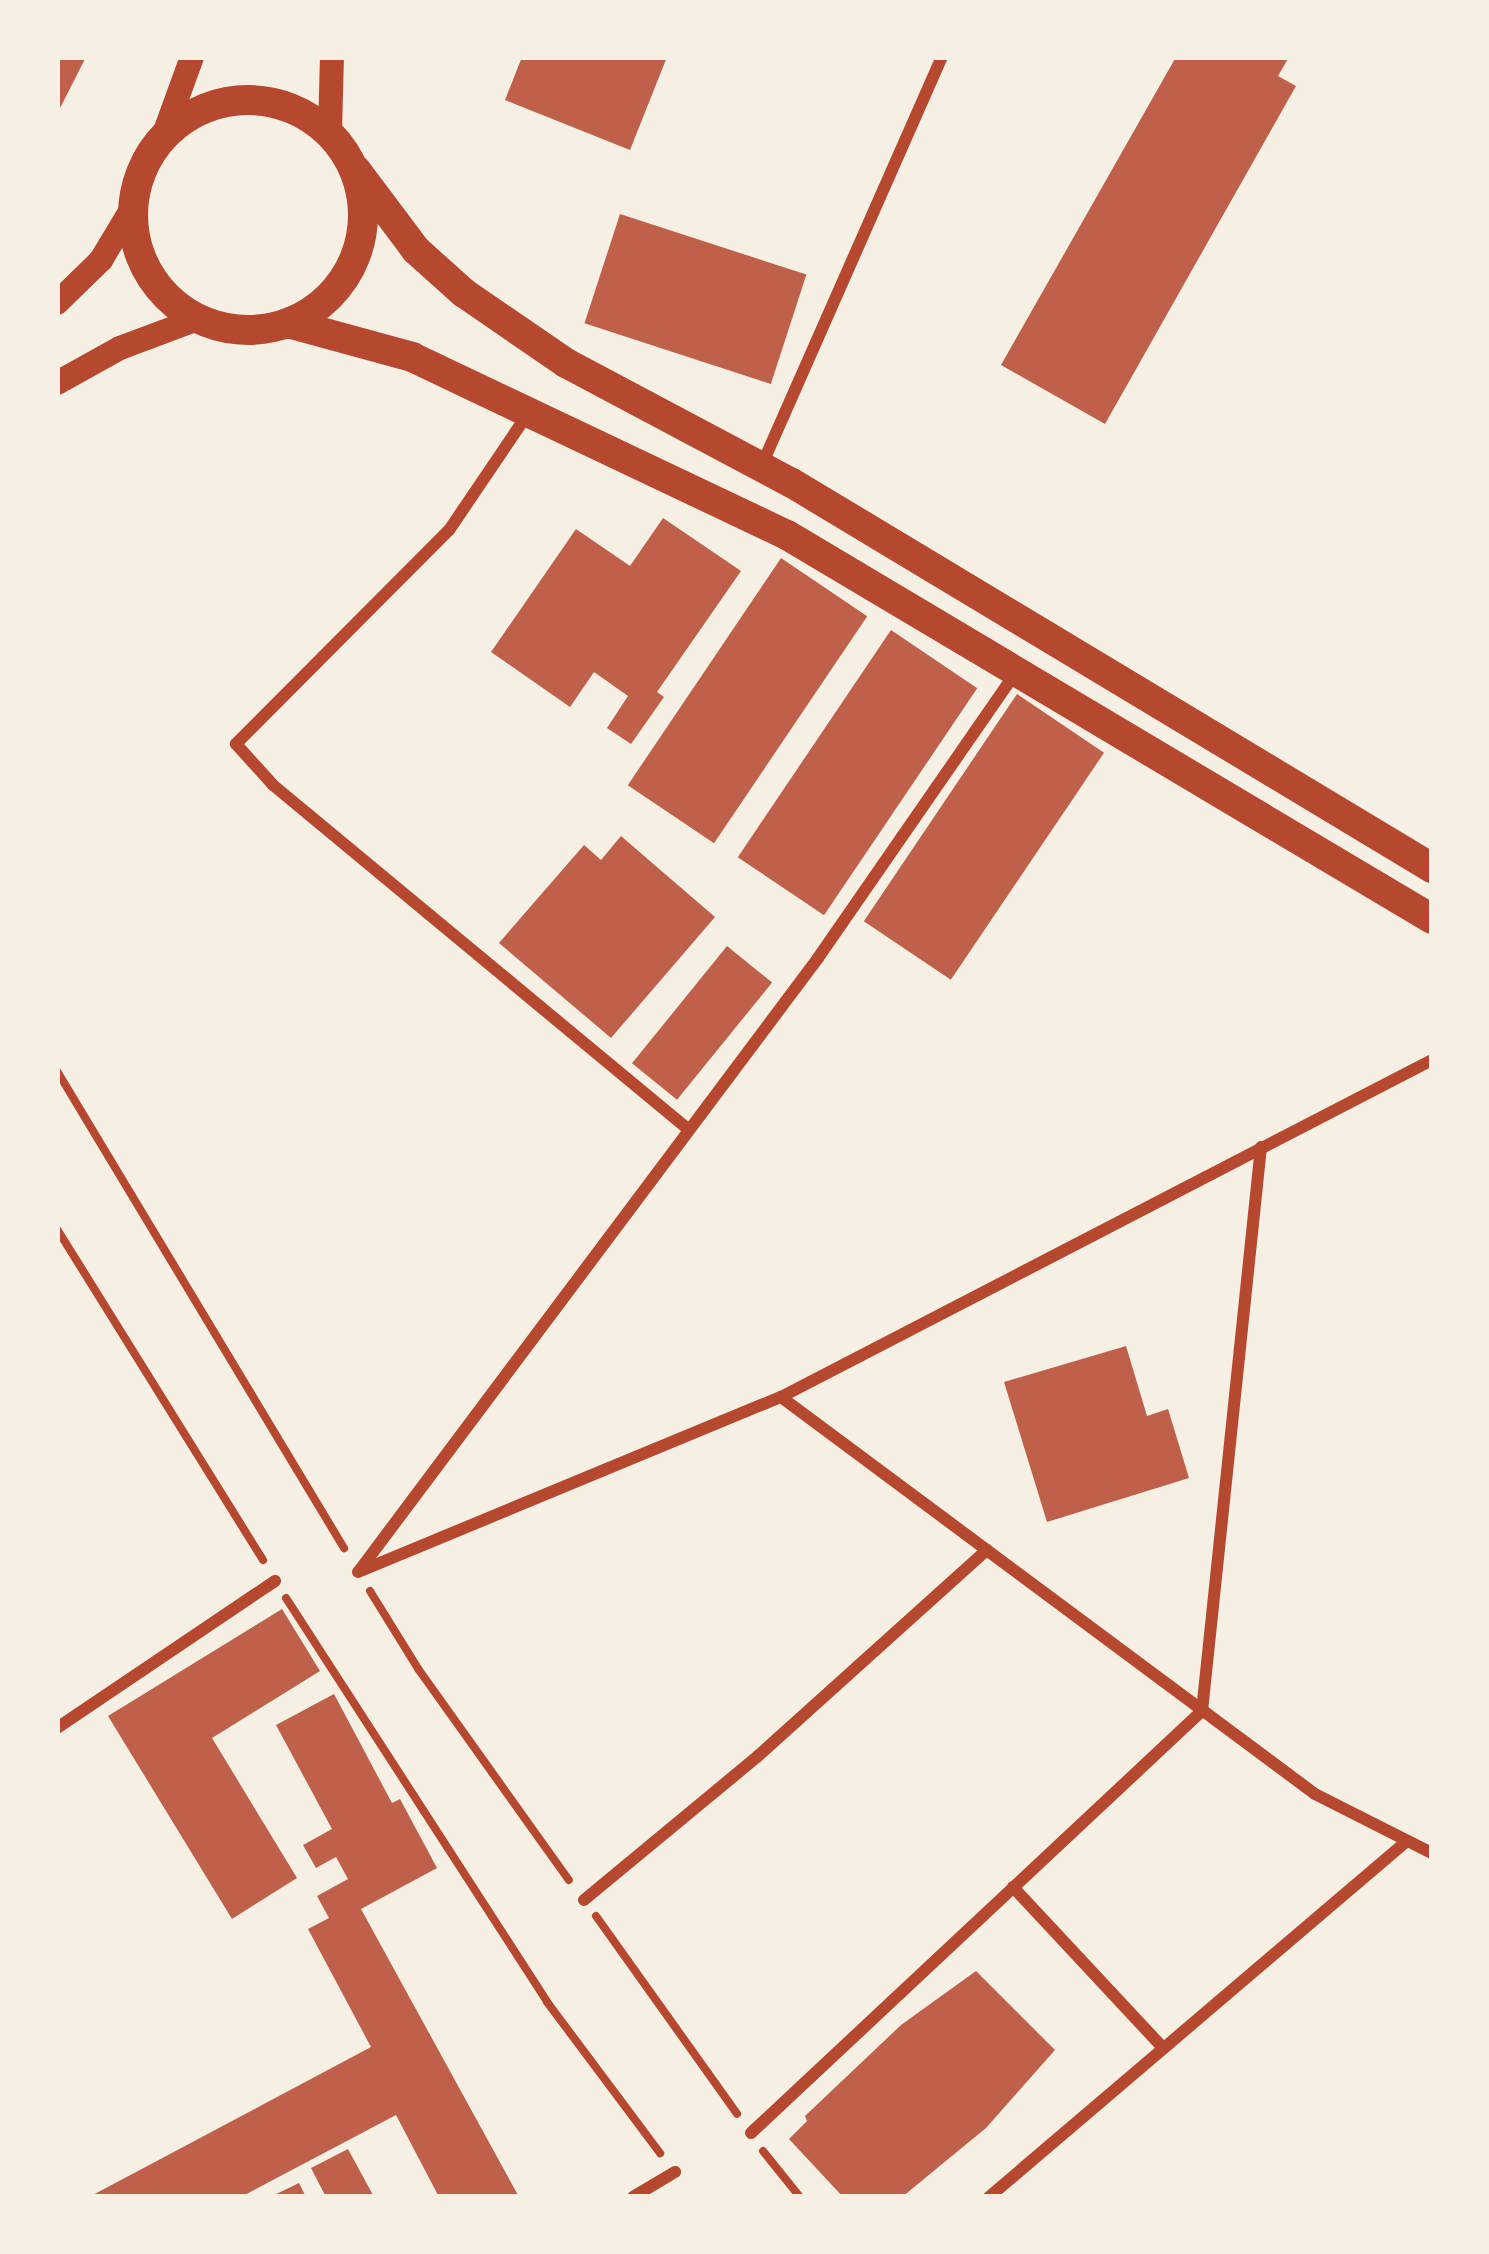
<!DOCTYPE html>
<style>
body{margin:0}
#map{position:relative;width:1489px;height:2254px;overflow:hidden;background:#f6efe4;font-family:Inter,sans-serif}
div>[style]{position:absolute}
.building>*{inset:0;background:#bf614a;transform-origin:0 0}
.path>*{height:8px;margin:-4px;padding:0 4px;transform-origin:4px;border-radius:4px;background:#b5482f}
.minor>*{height:12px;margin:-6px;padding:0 6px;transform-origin:6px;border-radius:6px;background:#b5482f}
.secondary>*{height:24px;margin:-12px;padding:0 12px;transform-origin:12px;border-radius:12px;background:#b5482f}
.primary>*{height:30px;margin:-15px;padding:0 15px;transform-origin:15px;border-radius:15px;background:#b5482f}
.primary>.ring{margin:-15px;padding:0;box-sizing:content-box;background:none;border:30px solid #b5482f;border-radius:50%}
span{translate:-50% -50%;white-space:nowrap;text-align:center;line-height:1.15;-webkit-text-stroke:12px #f6efe4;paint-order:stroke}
.frame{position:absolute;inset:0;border:60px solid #f6efe4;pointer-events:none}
</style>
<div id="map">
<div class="building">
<div style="clip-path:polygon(57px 57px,86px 57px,57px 114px)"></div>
<div style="clip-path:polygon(522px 57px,667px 57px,630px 150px,505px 100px)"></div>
<div style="clip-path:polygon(1176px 57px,1289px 57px,1278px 76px,1296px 86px,1105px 424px,1001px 365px)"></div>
<div style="left:620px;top:214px;width:196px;height:115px;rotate:18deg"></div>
<div style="clip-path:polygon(663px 518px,741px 571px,657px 692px,664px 697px,631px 744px,607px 728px,628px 696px,594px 672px,570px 707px,491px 652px,576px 529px,630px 566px)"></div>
<div style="left:781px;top:558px;width:104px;height:274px;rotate:34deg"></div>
<div style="left:891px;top:630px;width:104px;height:274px;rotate:34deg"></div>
<div style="left:1017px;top:694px;width:105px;height:274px;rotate:34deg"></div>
<div style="clip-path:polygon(621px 836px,715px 917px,611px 1038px,499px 943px,584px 845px,601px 860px)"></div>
<div style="left:727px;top:946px;width:58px;height:151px;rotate:39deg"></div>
<div style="clip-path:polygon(1126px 1346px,1147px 1416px,1168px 1409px,1189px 1478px,1047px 1522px,1004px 1382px)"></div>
<div style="clip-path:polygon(282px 1609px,320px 1671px,212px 1738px,297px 1878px,232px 1919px,108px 1716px)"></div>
<div style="clip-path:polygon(334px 1694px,392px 1803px,400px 1799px,437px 1868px,361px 1909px,519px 2197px,439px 2197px,396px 2115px,241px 2197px,89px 2197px,371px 2047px,308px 1929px,329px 1918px,317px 1896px,348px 1879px,336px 1857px,316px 1868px,303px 1845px,332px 1829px,276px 1725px)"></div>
<div style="clip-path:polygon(976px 1971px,1055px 2050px,986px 2128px,902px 2197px,843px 2197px,789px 2139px,807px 2121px,805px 2116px,901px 2025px)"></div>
<div style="clip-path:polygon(348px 2149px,374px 2197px,326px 2197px,311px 2168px)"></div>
<div style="clip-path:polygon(299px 2183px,306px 2197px,270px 2197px)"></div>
</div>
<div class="path">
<div style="left:57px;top:1071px;width:557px;rotate:58.97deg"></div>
<div style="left:57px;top:1229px;width:390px;rotate:58.1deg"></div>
<div style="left:370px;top:1591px;width:93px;rotate:58.2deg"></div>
<div style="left:419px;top:1670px;width:258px;rotate:54.5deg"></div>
<div style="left:286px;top:1598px;width:481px;rotate:57.1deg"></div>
<div style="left:547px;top:2002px;width:189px;rotate:53.2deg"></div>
<div style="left:596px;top:1916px;width:243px;rotate:54.5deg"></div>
<div style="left:763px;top:2151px;width:59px;rotate:51.2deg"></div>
</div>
<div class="minor">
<div style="left:527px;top:415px;width:139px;rotate:124.1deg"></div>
<div style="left:449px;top:530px;width:302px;rotate:134.9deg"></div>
<div style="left:236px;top:744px;width:55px;rotate:47.9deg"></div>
<div style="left:273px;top:785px;width:540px;rotate:39.67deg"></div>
<div style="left:761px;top:467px;width:448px;rotate:-66.2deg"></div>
<div style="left:781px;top:1397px;width:665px;rotate:36.63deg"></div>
<div style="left:1315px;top:1794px;width:131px;rotate:26.8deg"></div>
<div style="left:359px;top:1571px;width:766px;rotate:-53.17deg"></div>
<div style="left:818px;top:958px;width:348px;rotate:-55.3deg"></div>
<div style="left:358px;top:1572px;width:458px;rotate:-22.5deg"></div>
<div style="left:781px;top:1397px;width:733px;rotate:-27.37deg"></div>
<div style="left:57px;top:1728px;width:263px;rotate:-34deg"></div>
<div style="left:1013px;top:1887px;width:220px;rotate:47deg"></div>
<div style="left:584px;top:1900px;width:226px;rotate:-39.6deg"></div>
<div style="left:758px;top:1756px;width:308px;rotate:-42deg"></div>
<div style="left:751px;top:2133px;width:618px;rotate:-43.1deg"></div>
<div style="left:1202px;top:1711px;width:567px;rotate:-84.03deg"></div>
<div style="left:633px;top:2197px;width:49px;rotate:-30.8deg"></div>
<div style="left:989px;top:2197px;width:549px;rotate:-40.42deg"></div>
</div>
<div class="secondary">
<div style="left:330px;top:132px;width:75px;rotate:-88.5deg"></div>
<div style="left:164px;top:134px;width:82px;rotate:-70deg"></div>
<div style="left:57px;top:303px;width:62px;rotate:-44.3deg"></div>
<div style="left:101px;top:260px;width:58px;rotate:-59deg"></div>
<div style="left:57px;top:383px;width:72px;rotate:-29.1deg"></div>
<div style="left:120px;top:348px;width:82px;rotate:-20.6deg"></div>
</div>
<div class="primary">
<div class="ring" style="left:133px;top:100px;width:200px;height:200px"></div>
<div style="left:356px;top:170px;width:100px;rotate:53.1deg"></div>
<div style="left:416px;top:250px;width:64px;rotate:41.9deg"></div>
<div style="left:464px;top:293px;width:124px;rotate:34.5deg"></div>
<div style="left:566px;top:363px;width:256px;rotate:28deg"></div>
<div style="left:792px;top:483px;width:747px;rotate:31.03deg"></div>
<div style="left:288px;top:323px;width:129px;rotate:15.3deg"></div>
<div style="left:412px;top:357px;width:415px;rotate:25.4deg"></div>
<div style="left:787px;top:535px;width:751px;rotate:30.77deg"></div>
</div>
<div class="frame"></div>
</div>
